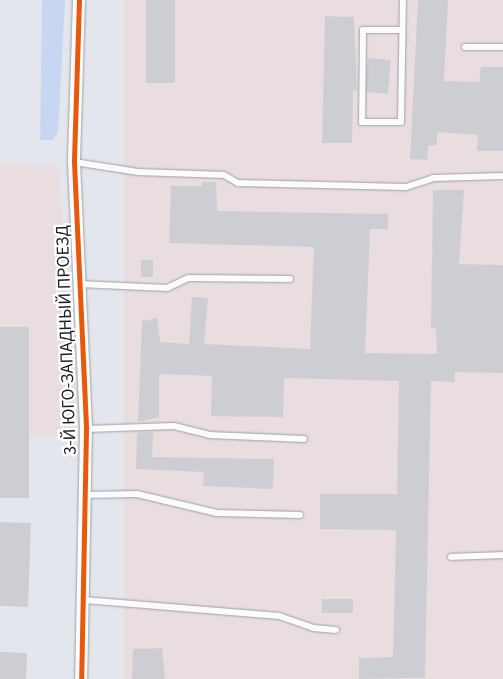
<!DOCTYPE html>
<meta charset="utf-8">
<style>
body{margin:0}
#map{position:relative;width:503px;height:679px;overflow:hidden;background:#e3e7ed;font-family:"Source Sans 3",sans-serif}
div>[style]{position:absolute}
.industrial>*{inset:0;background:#eadddf;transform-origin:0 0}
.green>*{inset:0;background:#c7d7f2}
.building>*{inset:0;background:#cdced3;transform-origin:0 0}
.roads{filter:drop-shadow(0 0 1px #9ea1a5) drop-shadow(0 0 1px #9ea1a5)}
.service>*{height:6px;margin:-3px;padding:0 3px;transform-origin:3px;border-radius:3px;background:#fbfbfc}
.minor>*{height:12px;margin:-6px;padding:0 6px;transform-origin:6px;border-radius:6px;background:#fbfbfc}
.cycleway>*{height:5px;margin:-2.5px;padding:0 2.5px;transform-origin:2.5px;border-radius:2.5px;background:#e8590c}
span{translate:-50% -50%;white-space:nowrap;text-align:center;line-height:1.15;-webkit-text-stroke:4.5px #fff;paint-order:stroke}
.street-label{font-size:18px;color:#1c1e22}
</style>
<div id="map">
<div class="industrial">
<div style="left:124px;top:0;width:379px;height:679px"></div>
<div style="clip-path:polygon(0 163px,59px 166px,76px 435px,0 437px)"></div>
</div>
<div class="green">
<div style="clip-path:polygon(42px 0,65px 0,58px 133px,52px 140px,40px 140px)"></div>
</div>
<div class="building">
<div style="left:146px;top:0;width:29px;height:83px"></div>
<div style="clip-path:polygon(418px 0,448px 0,444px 81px,479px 82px,481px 67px,503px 67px,503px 151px,477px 151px,478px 135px,437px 132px,437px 145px,428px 146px,427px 160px,410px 159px)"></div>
<div style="clip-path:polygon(325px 16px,354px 17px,357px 91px,353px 90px,352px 143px,322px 143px)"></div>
<div style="left:368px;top:58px;width:23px;height:34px;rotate:5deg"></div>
<div style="clip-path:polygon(202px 182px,216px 182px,217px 211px,388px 214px,388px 229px,370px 229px,365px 353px,437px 354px,436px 328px,431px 329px,433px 190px,464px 190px,459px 264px,503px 265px,503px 373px,455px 372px,455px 382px,431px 381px,425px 678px,359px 679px,359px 658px,393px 657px,396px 530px,320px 529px,320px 494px,397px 494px,399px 381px,284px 378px,283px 417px,211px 416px,212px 376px,159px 374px,159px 417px,138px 422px,142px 321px,157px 318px,160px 342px,189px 344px,192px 297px,208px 298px,204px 344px,310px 349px,314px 247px,169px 243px,171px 186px,202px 186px)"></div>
<div style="left:141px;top:260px;width:12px;height:17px"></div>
<div style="left:0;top:327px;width:29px;height:171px"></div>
<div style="clip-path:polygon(153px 432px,152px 457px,274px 459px,273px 489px,203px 486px,204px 472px,136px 469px,137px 433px)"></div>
<div style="left:0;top:522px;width:31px;height:84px;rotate:2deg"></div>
<div style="left:322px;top:599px;width:31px;height:14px"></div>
<div style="clip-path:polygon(162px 648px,165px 679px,132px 679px,133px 649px)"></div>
<div style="left:0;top:652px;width:27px;height:27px;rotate:2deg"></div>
</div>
<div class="roads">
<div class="service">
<div style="left:402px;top:30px;width:39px;rotate:180deg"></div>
<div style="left:363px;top:30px;width:92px;rotate:90.6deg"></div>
<div style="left:362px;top:122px;width:39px"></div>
<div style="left:401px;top:122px;width:122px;rotate:-89.1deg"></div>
<div style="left:465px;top:47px;width:38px"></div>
<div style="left:74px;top:162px;width:65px;rotate:8.9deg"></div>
<div style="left:138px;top:172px;width:86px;rotate:2deg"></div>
<div style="left:224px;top:175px;width:16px;rotate:30deg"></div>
<div style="left:238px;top:183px;width:168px;rotate:1.4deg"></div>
<div style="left:406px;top:187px;width:28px;rotate:-18deg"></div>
<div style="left:433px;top:178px;width:70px;rotate:-1.6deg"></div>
<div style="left:79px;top:284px;width:88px;rotate:2.6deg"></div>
<div style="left:167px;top:288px;width:23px;rotate:-25deg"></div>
<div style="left:188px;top:278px;width:102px;rotate:0.6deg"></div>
<div style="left:86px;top:429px;width:88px;rotate:-2deg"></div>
<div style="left:174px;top:426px;width:36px;rotate:14deg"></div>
<div style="left:209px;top:435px;width:95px;rotate:2.4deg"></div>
<div style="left:85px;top:495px;width:52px;rotate:-1.1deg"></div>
<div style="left:137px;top:494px;width:82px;rotate:13.4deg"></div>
<div style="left:217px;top:513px;width:83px;rotate:1.4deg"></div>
<div style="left:451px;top:557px;width:52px;rotate:-2.2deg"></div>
<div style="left:84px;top:600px;width:196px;rotate:4.7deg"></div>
<div style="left:279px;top:616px;width:36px;rotate:19deg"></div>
<div style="left:313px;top:628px;width:23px;rotate:5deg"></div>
</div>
<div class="minor">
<div style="left:79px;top:0;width:162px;rotate:91.8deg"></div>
<div style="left:74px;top:162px;width:267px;rotate:87.4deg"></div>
<div style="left:86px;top:429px;width:250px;rotate:91.1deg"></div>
</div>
</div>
<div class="cycleway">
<div style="left:79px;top:0;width:162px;rotate:91.8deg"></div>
<div style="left:74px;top:162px;width:267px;rotate:87.4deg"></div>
<div style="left:86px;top:429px;width:250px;rotate:91.1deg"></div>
</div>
<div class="street-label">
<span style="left:67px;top:340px;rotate:-92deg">3-Й ЮГО-ЗАПАДНЫЙ ПРОЕЗД</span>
</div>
</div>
